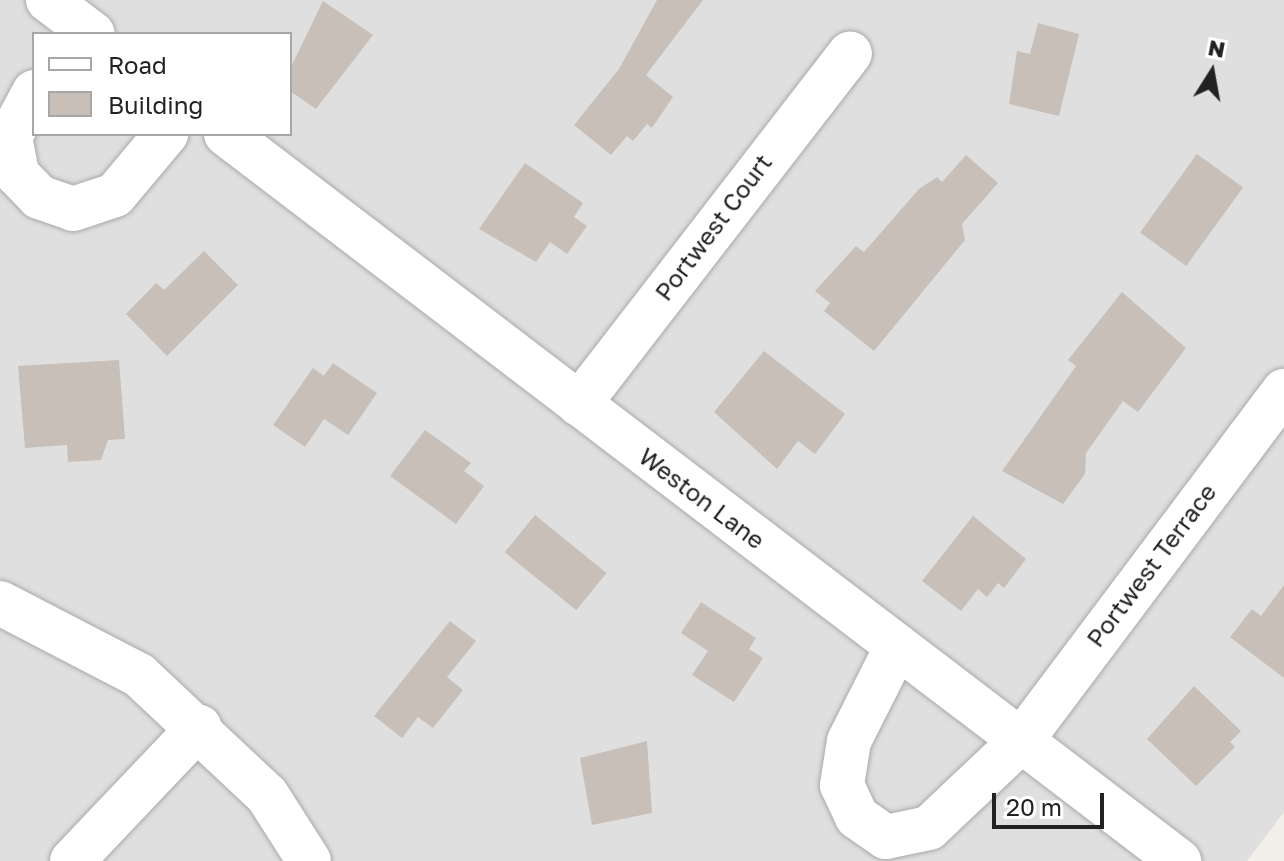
<!DOCTYPE html>
<style>
body{margin:0}
#map{position:relative;width:1284px;height:861px;overflow:hidden;background:#f2efe9;font-family:"Golos Text",sans-serif}
div>[style]{position:absolute}
.residential>*{inset:0;background:#e0dfdf}
.building>*{inset:0;background:#c7bfb8;transform-origin:0 0}
.roads{filter:drop-shadow(0 0 2px #a9a9a9) drop-shadow(0 0 2px #a9a9a9)}
.minor>*{height:44px;margin:-22px;padding:0 22px;transform-origin:22px;border-radius:22px;background:#fff}
span{translate:-50% -50%;white-space:nowrap;text-align:center;line-height:1.15;-webkit-text-stroke:6px #fff;paint-order:stroke}
.street-label{font-size:24px;color:#222}
.legend{position:absolute;left:32px;top:32px;width:260px;height:104px;box-sizing:border-box;background:#fff;border:2px solid #a7a7a7;margin:0;padding:10px 14px;list-style:none;font-size:24px;color:#222}
.legend li{display:flex;align-items:center;gap:16px;height:40px}
.legend b{width:40px;border:2px solid #a7a7a7}
.north{position:absolute;left:1172px;top:32px;width:80px;height:80px;-webkit-text-stroke:6px #fff;paint-order:stroke;rotate:11deg;font-size:22px;font-weight:700;line-height:32px;text-align:center;color:#222}
.north::after{content:'';display:block;margin:auto;width:28px;height:36px;background:#222;clip-path:polygon(50% 0,100% 100%,50% 72%,0 100%)}
.scale{position:absolute;left:992px;top:793px;width:112px;height:36px;box-sizing:border-box;border:4px solid #222;border-top:0;padding-left:10px;font-size:24px;line-height:28px;white-space:nowrap;color:#222;-webkit-text-stroke:6px #fff;paint-order:stroke}
</style>
<div id="map">
<div class="residential">
<div style="clip-path:polygon(evenodd,0 0,1284px 0,1284px 812px,1247px 861px,0 861px,0 0,34px 34px,290px 34px,290px 134px,34px 134px,34px 34px)"></div>
</div>
<div class="building">
<div style="clip-path:polygon(657px 0,703px 0,646px 75px,673px 97px,652px 128px,647px 124px,633px 141px,627px 136px,611px 155px,574px 125px,619px 69px)"></div>
<div style="clip-path:polygon(323px 1px,373px 35px,316px 109px,290px 91px,290px 69px)"></div>
<div style="clip-path:polygon(1038px 23px,1079px 34px,1059px 116px,1009px 104px,1017px 51px,1030px 54px)"></div>
<div style="left:1197px;top:154px;width:57px;height:97px;rotate:36deg"></div>
<div style="clip-path:polygon(966px 155px,998px 183px,962px 224px,965px 240px,874px 351px,824px 311px,830px 303px,815px 291px,856px 246px,864px 252px,919px 189px,937px 177px,942px 182px)"></div>
<div style="clip-path:polygon(525px 163px,583px 203px,574px 217px,587px 226px,567px 254px,550px 242px,536px 262px,479px 229px)"></div>
<div style="clip-path:polygon(204px 251px,238px 285px,167px 356px,126px 314px,156px 283px,164px 290px)"></div>
<div style="clip-path:polygon(1122px 292px,1186px 348px,1138px 412px,1123px 401px,1086px 453px,1085px 474px,1063px 504px,1002px 471px,1076px 366px,1068px 360px)"></div>
<div style="clip-path:polygon(764px 351px,845px 414px,815px 454px,798px 441px,777px 469px,714px 412px)"></div>
<div style="clip-path:polygon(119px 360px,125px 439px,108px 440px,101px 460px,68px 462px,67px 445px,25px 448px,18px 366px)"></div>
<div style="clip-path:polygon(333px 363px,377px 393px,348px 435px,324px 419px,305px 447px,273px 425px,313px 368px,324px 376px)"></div>
<div style="clip-path:polygon(425px 430px,471px 463px,464px 471px,484px 486px,456px 524px,390px 476px)"></div>
<div style="left:535px;top:515px;width:92px;height:48px;rotate:39deg"></div>
<div style="clip-path:polygon(973px 516px,1026px 559px,1004px 588px,998px 583px,987px 597px,978px 589px,961px 611px,922px 581px)"></div>
<div style="clip-path:polygon(1284px 585px,1284px 678px,1230px 637px,1252px 609px,1261px 616px)"></div>
<div style="clip-path:polygon(701px 602px,756px 638px,749px 649px,763px 658px,734px 702px,692px 675px,708px 651px,681px 633px)"></div>
<div style="clip-path:polygon(450px 621px,476px 641px,447px 677px,463px 690px,433px 728px,418px 717px,402px 738px,374px 716px)"></div>
<div style="clip-path:polygon(1194px 686px,1241px 731px,1230px 742px,1235px 747px,1196px 786px,1147px 739px)"></div>
<div style="clip-path:polygon(647px 741px,652px 813px,592px 825px,580px 758px)"></div>
</div>
<div class="roads">
<div class="minor">
<div style="left:48px;top:0;width:56px;rotate:37.1deg"></div>
<div style="left:34px;top:92px;width:51px;rotate:118.1deg"></div>
<div style="left:10px;top:137px;width:38px;rotate:79deg"></div>
<div style="left:17px;top:174px;width:32px;rotate:46deg"></div>
<div style="left:39px;top:197px;width:36px;rotate:19deg"></div>
<div style="left:73px;top:209px;width:44px;rotate:-18.4deg"></div>
<div style="left:115px;top:195px;width:80px;rotate:-50.1deg"></div>
<div style="left:226px;top:134px;width:1199px;rotate:37.34deg"></div>
<div style="left:579px;top:404px;width:443px;rotate:-52.3deg"></div>
<div style="left:0;top:603px;width:157px;rotate:27.4deg"></div>
<div style="left:139px;top:675px;width:175px;rotate:43.2deg"></div>
<div style="left:267px;top:795px;width:78px;rotate:57.5deg"></div>
<div style="left:897px;top:646px;width:106px;rotate:116.8deg"></div>
<div style="left:849px;top:741px;width:45px;rotate:99deg"></div>
<div style="left:842px;top:785px;width:35px;rotate:65deg"></div>
<div style="left:857px;top:817px;width:35px;rotate:35deg"></div>
<div style="left:886px;top:837px;width:44px;rotate:-11.8deg"></div>
<div style="left:929px;top:828px;width:127px;rotate:-43.4deg"></div>
<div style="left:1021px;top:741px;width:438px;rotate:-53.1deg"></div>
<div style="left:72px;top:861px;width:185px;rotate:-46.5deg"></div>
</div>
</div>
<div class="street-label">
<span style="left:713px;top:227px;rotate:-53deg">Portwest Court</span>
<span style="left:702px;top:498px;rotate:37deg">Weston Lane</span>
<span style="left:1151px;top:565px;rotate:-53deg">Portwest Terrace</span>
</div>
<ul class="legend">
<li><b style="height:10px;background:#fff"></b>Road</li>
<li><b style="height:22px;background:#c7bfb8"></b>Building</li>
</ul>
<div class="north">N</div>
<div class="scale">20 m</div>
</div>
